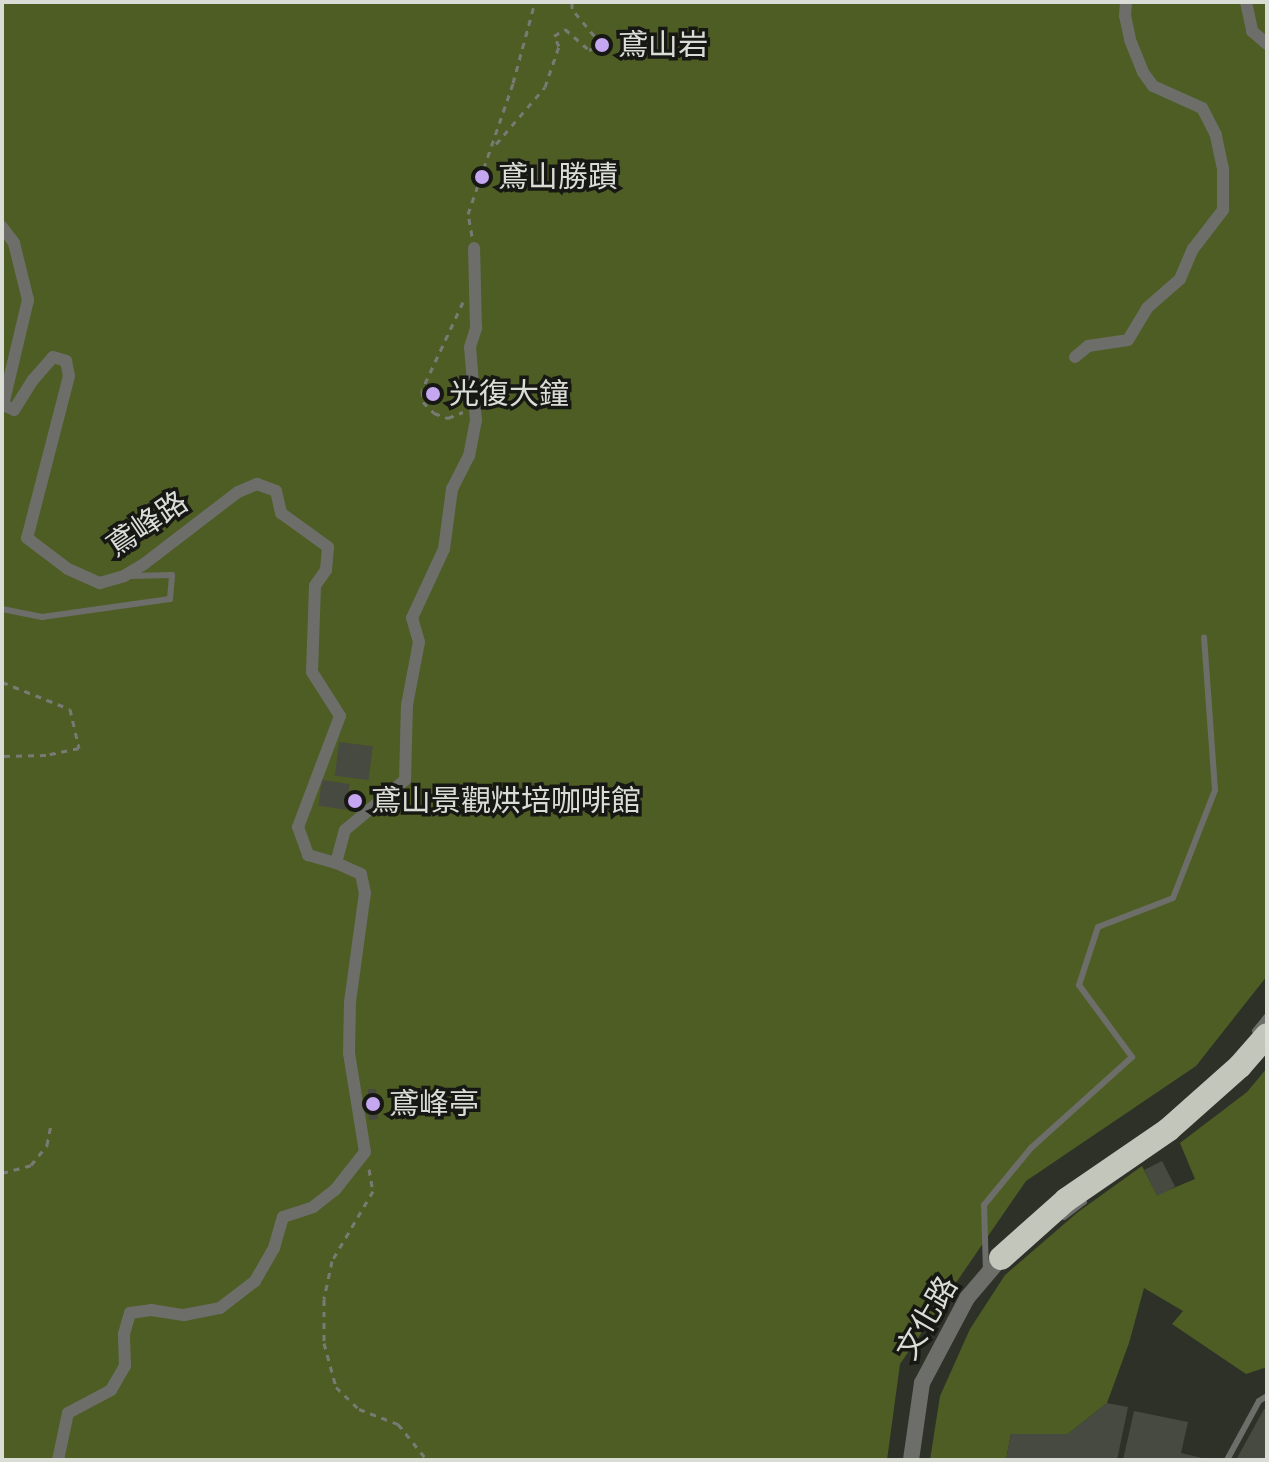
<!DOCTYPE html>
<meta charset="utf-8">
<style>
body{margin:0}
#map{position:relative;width:1269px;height:1462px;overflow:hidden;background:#2e3128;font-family:Karla,"Noto Sans TC",sans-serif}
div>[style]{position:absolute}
.green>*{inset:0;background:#4d5d24}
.building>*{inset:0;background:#474a41;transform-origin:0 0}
.path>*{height:3px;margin-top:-1.5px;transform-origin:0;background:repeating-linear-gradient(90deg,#787a73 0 6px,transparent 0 12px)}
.service>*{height:6px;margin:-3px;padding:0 3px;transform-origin:3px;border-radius:3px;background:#6d6e6a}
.minor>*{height:12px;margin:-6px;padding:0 6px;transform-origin:6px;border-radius:6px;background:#6d6e6a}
.tertiary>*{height:16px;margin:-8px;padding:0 8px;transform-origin:8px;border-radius:8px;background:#6d6e6a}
.motorway>*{height:24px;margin:-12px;padding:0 12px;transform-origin:12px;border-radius:12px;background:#c2c6bb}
.dots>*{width:22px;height:22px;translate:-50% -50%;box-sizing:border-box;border:4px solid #171814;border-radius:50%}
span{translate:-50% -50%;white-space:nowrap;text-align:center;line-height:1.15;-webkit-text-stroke:7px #171814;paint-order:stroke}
.poi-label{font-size:30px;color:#dadcd6}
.left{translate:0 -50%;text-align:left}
.street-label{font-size:30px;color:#dadcd6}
.frame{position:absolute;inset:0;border:4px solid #dadcd6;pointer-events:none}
</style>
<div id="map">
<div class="green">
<div style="clip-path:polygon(2px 2px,1267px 2px,1267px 976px,1196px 1066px,1026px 1181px,900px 1364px,887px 1460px,2px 1460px)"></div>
<div style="clip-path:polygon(1267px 1068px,1267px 1367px,1246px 1374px,1172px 1324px,1183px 1311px,1144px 1288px,1129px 1343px,1107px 1403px,1068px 1434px,1011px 1434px,1006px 1460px,930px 1460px,940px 1396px,970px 1329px,1005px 1275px,1078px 1212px,1142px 1166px,1157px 1195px,1195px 1179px,1180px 1143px,1247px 1092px)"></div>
</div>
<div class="building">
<div style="left:339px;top:742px;width:34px;height:34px;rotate:7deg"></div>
<div style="left:322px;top:780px;width:28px;height:26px;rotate:8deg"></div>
<div style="clip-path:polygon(368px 1089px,376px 1089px,378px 1119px,369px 1120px)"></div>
<div style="left:1162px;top:1161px;width:29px;height:20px;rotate:63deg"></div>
<div style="clip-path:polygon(1107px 1403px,1128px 1407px,1117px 1460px,1006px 1460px,1011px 1434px,1068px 1434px)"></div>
<div style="clip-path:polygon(1264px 1409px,1267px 1409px,1267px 1460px,1236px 1460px)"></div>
<div style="clip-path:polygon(1134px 1411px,1188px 1422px,1181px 1453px,1210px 1460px,1123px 1460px)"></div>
</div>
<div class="path">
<div style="left:496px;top:144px;width:75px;rotate:-49.3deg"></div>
<div style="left:545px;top:87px;width:43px;rotate:-71.1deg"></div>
<div style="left:559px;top:46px;width:11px;rotate:-117deg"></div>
<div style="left:554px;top:36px;width:13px;rotate:-32deg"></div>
<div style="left:565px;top:29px;width:32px;rotate:41deg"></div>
<div style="left:589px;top:50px;width:14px;rotate:-21deg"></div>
<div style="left:602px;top:45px;width:47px;rotate:-129.8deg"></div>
<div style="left:572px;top:9px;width:7px;rotate:-90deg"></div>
<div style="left:472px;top:236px;width:22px;rotate:-100deg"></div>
<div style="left:468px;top:214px;width:139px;rotate:-71deg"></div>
<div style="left:513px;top:83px;width:84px;rotate:-74.8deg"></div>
<div style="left:463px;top:302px;width:97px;rotate:115deg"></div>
<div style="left:422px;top:390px;width:12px;rotate:85deg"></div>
<div style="left:423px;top:402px;width:16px;rotate:45deg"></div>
<div style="left:434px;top:413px;width:15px;rotate:20deg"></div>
<div style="left:448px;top:418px;width:16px;rotate:-22deg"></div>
<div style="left:2px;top:682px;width:73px;rotate:21.7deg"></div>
<div style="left:70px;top:709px;width:40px;rotate:77deg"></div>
<div style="left:79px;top:748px;width:34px;rotate:168deg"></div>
<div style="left:46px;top:755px;width:44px;rotate:178.7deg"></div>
<div style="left:369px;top:1169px;width:22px;rotate:80deg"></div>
<div style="left:373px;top:1191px;width:81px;rotate:120.4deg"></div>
<div style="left:332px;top:1261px;width:39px;rotate:102deg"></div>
<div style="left:324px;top:1299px;width:44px;rotate:90deg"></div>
<div style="left:324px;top:1343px;width:46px;rotate:74.7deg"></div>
<div style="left:336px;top:1387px;width:32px;rotate:44deg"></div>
<div style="left:359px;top:1409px;width:42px;rotate:21deg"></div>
<div style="left:398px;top:1424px;width:46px;rotate:51.1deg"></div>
<div style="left:2px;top:1173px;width:30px;rotate:-15deg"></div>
<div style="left:31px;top:1165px;width:26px;rotate:-51deg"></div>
<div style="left:47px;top:1145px;width:21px;rotate:-79deg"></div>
</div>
<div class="service">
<div style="left:2px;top:609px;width:41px;rotate:11.3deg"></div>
<div style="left:42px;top:617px;width:129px;rotate:-8deg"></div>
<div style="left:170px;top:599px;width:24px;rotate:-85deg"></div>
<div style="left:172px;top:575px;width:41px;rotate:178.6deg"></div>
<div style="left:1255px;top:1031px;width:19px;rotate:-51deg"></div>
<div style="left:1064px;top:1217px;width:25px;rotate:-37deg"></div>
<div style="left:986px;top:1272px;width:67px;rotate:-91.7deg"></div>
<div style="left:984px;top:1205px;width:74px;rotate:-50.5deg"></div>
<div style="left:1031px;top:1148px;width:136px;rotate:-42deg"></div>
<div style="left:1132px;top:1057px;width:89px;rotate:-126.4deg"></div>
<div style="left:1079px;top:985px;width:61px;rotate:-71.9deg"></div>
<div style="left:1098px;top:927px;width:80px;rotate:-21.1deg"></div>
<div style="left:1173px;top:898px;width:116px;rotate:-68.7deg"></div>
<div style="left:1215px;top:790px;width:153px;rotate:-94.1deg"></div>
<div style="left:1227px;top:1460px;width:67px;rotate:-61.5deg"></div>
<div style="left:1259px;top:1401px;width:9px;rotate:-32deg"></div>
</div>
<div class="minor">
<div style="left:1246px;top:2px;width:30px;rotate:78deg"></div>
<div style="left:1252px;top:31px;width:20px;rotate:41deg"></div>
<div style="left:2px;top:227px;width:20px;rotate:53deg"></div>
<div style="left:14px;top:243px;width:59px;rotate:76.2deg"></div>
<div style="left:28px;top:300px;width:108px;rotate:103.4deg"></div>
<div style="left:3px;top:405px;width:12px;rotate:24deg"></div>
<div style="left:14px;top:410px;width:36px;rotate:-58deg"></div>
<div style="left:33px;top:380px;width:30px;rotate:-49deg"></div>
<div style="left:53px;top:357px;width:14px;rotate:17deg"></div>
<div style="left:66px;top:361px;width:15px;rotate:79deg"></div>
<div style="left:69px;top:376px;width:167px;rotate:104.5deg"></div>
<div style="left:27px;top:538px;width:51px;rotate:37.1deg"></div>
<div style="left:68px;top:569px;width:35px;rotate:24deg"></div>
<div style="left:100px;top:583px;width:25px;rotate:-16deg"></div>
<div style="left:124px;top:576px;width:23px;rotate:-31deg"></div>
<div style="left:144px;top:564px;width:118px;rotate:-37.5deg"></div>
<div style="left:238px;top:492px;width:21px;rotate:-23deg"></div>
<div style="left:257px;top:484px;width:20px;rotate:20deg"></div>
<div style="left:276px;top:491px;width:23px;rotate:77deg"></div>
<div style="left:281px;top:513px;width:58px;rotate:35.9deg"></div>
<div style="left:328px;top:547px;width:23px;rotate:95deg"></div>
<div style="left:326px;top:570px;width:19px;rotate:125deg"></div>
<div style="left:315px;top:586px;width:86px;rotate:92deg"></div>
<div style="left:312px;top:672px;width:52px;rotate:57.5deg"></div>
<div style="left:340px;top:716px;width:119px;rotate:110.7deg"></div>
<div style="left:298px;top:827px;width:30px;rotate:70deg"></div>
<div style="left:308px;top:855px;width:29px;rotate:16deg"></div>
<div style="left:1075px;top:357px;width:17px;rotate:-40deg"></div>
<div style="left:1088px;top:346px;width:40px;rotate:-8.5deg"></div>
<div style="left:1128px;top:340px;width:37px;rotate:-59deg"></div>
<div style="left:1147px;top:308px;width:44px;rotate:-41.3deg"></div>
<div style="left:1180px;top:279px;width:33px;rotate:-67deg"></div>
<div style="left:1193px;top:249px;width:49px;rotate:-52.4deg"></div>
<div style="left:1223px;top:210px;width:41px;rotate:-90deg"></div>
<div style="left:1223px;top:169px;width:35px;rotate:-102deg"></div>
<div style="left:1216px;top:135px;width:30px;rotate:-117deg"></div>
<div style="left:1202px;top:108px;width:54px;rotate:-155.8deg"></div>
<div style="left:1153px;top:86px;width:17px;rotate:-126deg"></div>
<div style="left:1143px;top:72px;width:35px;rotate:-112deg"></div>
<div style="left:1130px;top:39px;width:24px;rotate:-102deg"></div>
<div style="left:1125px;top:16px;width:14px;rotate:-86deg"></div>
<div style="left:58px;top:1460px;width:48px;rotate:-78deg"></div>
<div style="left:68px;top:1413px;width:49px;rotate:-28.1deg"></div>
<div style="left:111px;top:1390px;width:28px;rotate:-60deg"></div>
<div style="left:125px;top:1366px;width:32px;rotate:-92deg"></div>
<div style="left:124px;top:1334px;width:22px;rotate:-74deg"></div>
<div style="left:130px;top:1313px;width:21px;rotate:-8deg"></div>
<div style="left:151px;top:1310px;width:33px;rotate:9deg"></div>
<div style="left:184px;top:1315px;width:37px;rotate:-11deg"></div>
<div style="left:220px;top:1308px;width:44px;rotate:-37.6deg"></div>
<div style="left:255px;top:1281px;width:38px;rotate:-60deg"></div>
<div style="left:274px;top:1248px;width:32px;rotate:-74deg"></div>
<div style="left:283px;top:1217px;width:32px;rotate:-18deg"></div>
<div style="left:313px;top:1207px;width:28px;rotate:-38deg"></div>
<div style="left:335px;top:1190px;width:48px;rotate:-51.7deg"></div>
<div style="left:365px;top:1152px;width:100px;rotate:-99.2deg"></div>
<div style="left:349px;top:1053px;width:51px;rotate:-88.9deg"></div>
<div style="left:350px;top:1002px;width:110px;rotate:-82.2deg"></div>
<div style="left:365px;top:893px;width:19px;rotate:-102deg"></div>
<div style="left:361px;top:874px;width:27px;rotate:-156deg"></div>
<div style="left:336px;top:863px;width:34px;rotate:-75deg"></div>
<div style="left:345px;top:830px;width:78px;rotate:-39.8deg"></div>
<div style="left:405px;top:780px;width:75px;rotate:-88.5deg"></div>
<div style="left:407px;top:705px;width:64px;rotate:-79.2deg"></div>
<div style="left:419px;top:642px;width:25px;rotate:-106deg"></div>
<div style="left:412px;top:618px;width:76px;rotate:-65.1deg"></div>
<div style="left:444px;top:549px;width:61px;rotate:-82.4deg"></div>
<div style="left:452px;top:489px;width:37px;rotate:-63deg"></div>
<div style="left:469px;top:456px;width:36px;rotate:-79deg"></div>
<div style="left:476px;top:421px;width:74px;rotate:-94.6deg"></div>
<div style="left:470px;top:347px;width:20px;rotate:-72deg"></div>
<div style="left:476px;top:328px;width:80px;rotate:-91.4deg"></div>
</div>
<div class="tertiary">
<div style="left:911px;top:1460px;width:78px;rotate:-81.9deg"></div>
<div style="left:922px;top:1383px;width:96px;rotate:-62.1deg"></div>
<div style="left:967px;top:1298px;width:52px;rotate:-49.6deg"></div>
</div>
<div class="motorway">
<div style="left:1001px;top:1258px;width:87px;rotate:-41.7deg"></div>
<div style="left:1066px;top:1200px;width:124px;rotate:-34.5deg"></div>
<div style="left:1168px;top:1130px;width:96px;rotate:-41.6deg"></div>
<div style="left:1240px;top:1066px;width:41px;rotate:-48.9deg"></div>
</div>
<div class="dots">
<div style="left:602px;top:45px;background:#c5a6f0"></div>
<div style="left:482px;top:177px;background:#c5a6f0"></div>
<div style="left:433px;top:394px;background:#c5a6f0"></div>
<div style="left:355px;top:801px;background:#c5a6f0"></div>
<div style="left:373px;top:1104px;background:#c5a6f0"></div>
</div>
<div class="poi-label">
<span class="left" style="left:618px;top:45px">鳶山岩</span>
<span class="left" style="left:498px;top:177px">鳶山勝蹟</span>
<span class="left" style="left:449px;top:394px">光復大鐘</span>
<span class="left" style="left:371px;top:801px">鳶山景觀烘培咖啡館</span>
<span class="left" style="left:389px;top:1104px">鳶峰亭</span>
</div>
<div class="street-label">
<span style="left:147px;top:524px;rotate:-34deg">鳶峰路</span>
<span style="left:927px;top:1318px;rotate:-60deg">文化路</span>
</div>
<div class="frame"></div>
</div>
